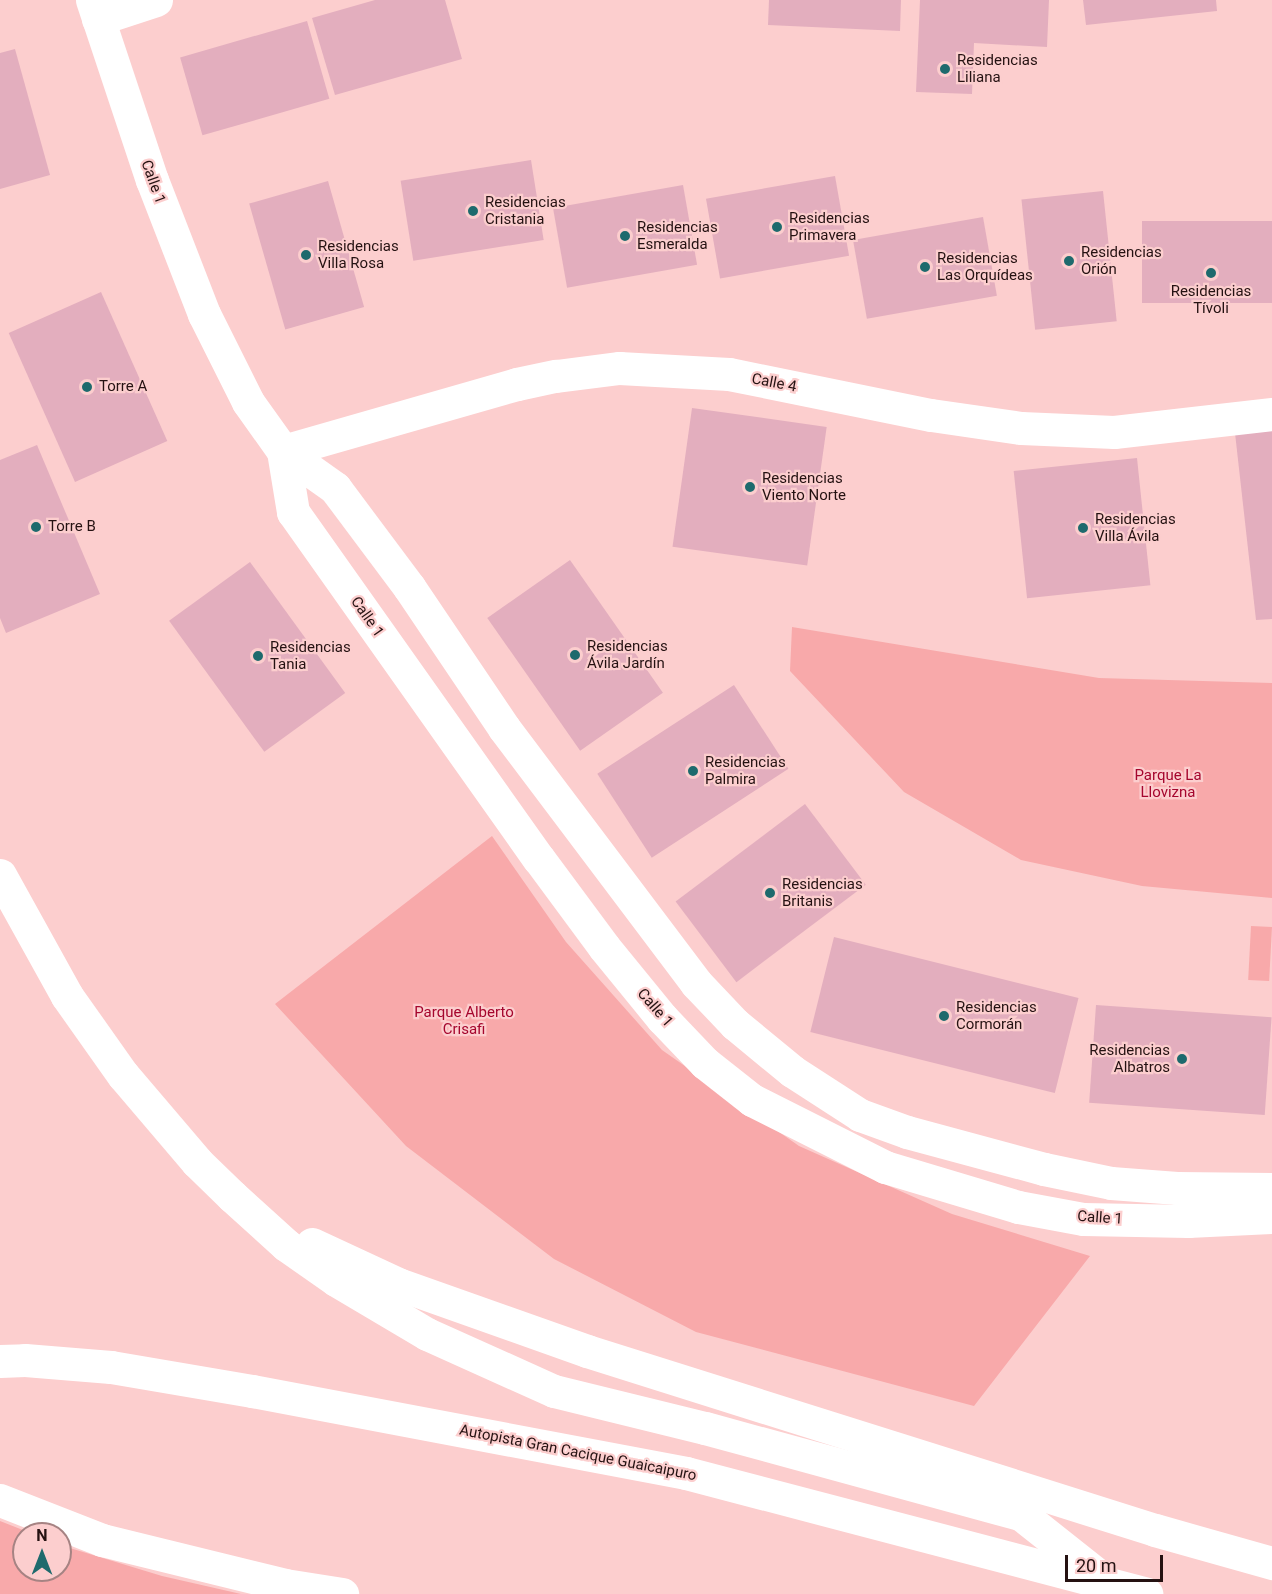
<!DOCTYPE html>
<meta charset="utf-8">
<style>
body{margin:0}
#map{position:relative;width:1272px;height:1594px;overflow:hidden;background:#fccece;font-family:Roboto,sans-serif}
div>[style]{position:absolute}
.green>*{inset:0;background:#f8a9aa;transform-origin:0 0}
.building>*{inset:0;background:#e3aebe;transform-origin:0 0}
.minor>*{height:33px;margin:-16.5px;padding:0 16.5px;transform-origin:16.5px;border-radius:16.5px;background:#fff}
.motorway>*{height:33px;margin:-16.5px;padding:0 16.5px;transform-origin:16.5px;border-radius:16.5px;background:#fff}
.dots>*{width:16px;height:16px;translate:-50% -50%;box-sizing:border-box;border:3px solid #fccece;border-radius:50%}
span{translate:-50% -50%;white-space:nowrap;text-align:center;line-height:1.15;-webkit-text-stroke:4.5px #fccece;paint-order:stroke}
.poi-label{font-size:15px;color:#251212}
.left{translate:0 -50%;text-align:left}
.right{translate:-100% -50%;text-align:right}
.street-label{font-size:15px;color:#251212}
.park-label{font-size:15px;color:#a5062e}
.north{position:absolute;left:12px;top:1522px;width:60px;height:60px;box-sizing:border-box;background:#fccece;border:2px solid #a68383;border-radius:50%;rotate:0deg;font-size:16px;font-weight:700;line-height:24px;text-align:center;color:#251212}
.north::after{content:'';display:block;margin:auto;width:21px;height:27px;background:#1e6a6d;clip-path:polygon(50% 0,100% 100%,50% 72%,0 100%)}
.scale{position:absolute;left:1065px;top:1555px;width:98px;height:27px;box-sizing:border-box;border:3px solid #251212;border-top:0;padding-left:8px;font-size:18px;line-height:21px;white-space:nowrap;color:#251212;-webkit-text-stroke:4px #fccece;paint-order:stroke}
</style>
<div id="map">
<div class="green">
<div style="clip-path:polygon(792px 627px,1099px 678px,1272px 683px,1272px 898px,1142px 886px,1021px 860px,904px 792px,790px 671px)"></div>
<div style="clip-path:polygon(492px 836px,566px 942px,662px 1050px,799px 1146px,952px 1214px,1090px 1256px,974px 1406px,696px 1332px,554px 1259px,406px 1146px,275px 1004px)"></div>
<div style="left:1251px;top:926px;width:21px;height:54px;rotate:3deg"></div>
<div style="clip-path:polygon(0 1521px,33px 1534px,24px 1534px,24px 1570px,60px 1570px,60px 1545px,162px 1576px,241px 1594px,0 1594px)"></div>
</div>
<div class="building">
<div style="clip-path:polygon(375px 0,445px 0,462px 59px,335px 95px,312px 18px)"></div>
<div style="clip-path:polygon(769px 0,901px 0,900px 31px,768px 25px)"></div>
<div style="clip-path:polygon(920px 0,1049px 0,1047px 47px,974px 43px,972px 94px,916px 92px)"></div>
<div style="clip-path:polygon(1083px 0,1216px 0,1217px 11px,1086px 25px)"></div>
<div style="left:307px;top:21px;width:81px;height:132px;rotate:74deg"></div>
<div style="clip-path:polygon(15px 49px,50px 175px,0 189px,0 53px)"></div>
<div style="left:531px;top:160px;width:81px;height:132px;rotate:81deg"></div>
<div style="left:835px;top:176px;width:81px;height:131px;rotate:80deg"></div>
<div style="left:328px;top:181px;width:131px;height:82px;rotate:74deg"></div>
<div style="left:683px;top:185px;width:81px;height:132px;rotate:80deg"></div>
<div style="left:1103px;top:191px;width:131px;height:82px;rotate:84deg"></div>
<div style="left:983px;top:217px;width:80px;height:132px;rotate:80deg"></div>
<div style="left:1272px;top:221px;width:82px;height:130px;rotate:90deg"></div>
<div style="left:101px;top:292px;width:163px;height:101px;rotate:66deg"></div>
<div style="left:692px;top:408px;width:136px;height:140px;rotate:8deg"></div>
<div style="clip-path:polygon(1272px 429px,1272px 619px,1256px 620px,1235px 433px)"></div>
<div style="clip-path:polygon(37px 445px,100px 594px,6px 633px,0 618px,0 460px)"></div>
<div style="left:1137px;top:458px;width:128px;height:124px;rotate:84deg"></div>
<div style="left:570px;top:560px;width:162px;height:101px;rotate:55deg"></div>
<div style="left:250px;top:562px;width:162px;height:100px;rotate:54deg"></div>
<div style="left:734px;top:685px;width:100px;height:163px;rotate:57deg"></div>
<div style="left:805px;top:804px;width:101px;height:162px;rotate:53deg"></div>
<div style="left:834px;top:937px;width:252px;height:98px;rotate:14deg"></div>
<div style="left:1096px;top:1005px;width:176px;height:98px;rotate:4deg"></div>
</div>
<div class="minor">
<div style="left:92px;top:0;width:190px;rotate:71.6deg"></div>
<div style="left:152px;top:180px;width:144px;rotate:68.8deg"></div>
<div style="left:204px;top:314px;width:98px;rotate:63.4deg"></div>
<div style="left:248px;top:402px;width:60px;rotate:54.5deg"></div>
<div style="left:283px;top:451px;width:64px;rotate:35.4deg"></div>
<div style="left:335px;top:488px;width:124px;rotate:53.2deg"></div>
<div style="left:409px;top:587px;width:170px;rotate:56deg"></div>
<div style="left:504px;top:728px;width:319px;rotate:53deg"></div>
<div style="left:696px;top:983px;width:57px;rotate:46.4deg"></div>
<div style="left:735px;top:1024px;width:74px;rotate:39.5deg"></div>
<div style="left:792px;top:1071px;width:81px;rotate:32.9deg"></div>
<div style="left:860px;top:1115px;width:50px;rotate:19.9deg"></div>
<div style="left:907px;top:1132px;width:142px;rotate:15.1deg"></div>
<div style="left:1044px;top:1169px;width:68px;rotate:11.8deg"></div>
<div style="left:1111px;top:1183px;width:66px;rotate:4.3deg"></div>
<div style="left:1177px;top:1188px;width:95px;rotate:0.6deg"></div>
<div style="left:98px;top:19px;width:61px;rotate:-18.1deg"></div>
<div style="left:283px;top:451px;width:62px;rotate:80.7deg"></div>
<div style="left:293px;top:512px;width:425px;rotate:54.7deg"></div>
<div style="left:539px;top:859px;width:109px;rotate:53.5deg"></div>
<div style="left:604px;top:947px;width:92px;rotate:50.8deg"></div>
<div style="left:662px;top:1018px;width:62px;rotate:46.3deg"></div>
<div style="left:705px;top:1063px;width:60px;rotate:38.2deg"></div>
<div style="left:752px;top:1100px;width:149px;rotate:26.7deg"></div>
<div style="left:885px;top:1167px;width:139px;rotate:16.7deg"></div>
<div style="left:1018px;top:1207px;width:66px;rotate:10.5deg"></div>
<div style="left:1083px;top:1219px;width:105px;rotate:1.1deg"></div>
<div style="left:1188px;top:1221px;width:84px;rotate:-2.7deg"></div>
<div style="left:283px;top:451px;width:243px;rotate:-16deg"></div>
<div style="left:517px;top:384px;width:40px;rotate:-12deg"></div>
<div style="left:556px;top:376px;width:64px;rotate:-7.2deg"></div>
<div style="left:619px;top:368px;width:110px;rotate:3.1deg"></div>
<div style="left:729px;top:374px;width:206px;rotate:11.5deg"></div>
<div style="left:931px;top:415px;width:91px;rotate:8.2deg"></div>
<div style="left:1021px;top:428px;width:93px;rotate:2.5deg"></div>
<div style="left:1114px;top:432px;width:159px;rotate:-6.5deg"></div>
</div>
<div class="motorway">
<div style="left:0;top:875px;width:138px;rotate:61deg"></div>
<div style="left:67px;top:996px;width:97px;rotate:54.7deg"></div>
<div style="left:123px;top:1075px;width:114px;rotate:49.6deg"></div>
<div style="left:197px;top:1162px;width:49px;rotate:44.2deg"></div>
<div style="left:232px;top:1196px;width:73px;rotate:42.2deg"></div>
<div style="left:286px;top:1245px;width:61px;rotate:35deg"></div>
<div style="left:336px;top:1280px;width:106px;rotate:30.7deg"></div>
<div style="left:427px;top:1334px;width:139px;rotate:24.2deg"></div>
<div style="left:554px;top:1391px;width:155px;rotate:13.8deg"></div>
<div style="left:705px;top:1428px;width:329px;rotate:15.3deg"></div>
<div style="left:1022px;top:1515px;width:111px;rotate:38.4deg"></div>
<div style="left:312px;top:1244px;width:95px;rotate:24.9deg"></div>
<div style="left:398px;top:1284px;width:201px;rotate:19.5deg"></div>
<div style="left:587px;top:1351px;width:596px;rotate:17.49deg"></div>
<div style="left:1155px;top:1530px;width:122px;rotate:15.8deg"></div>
<div style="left:0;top:1361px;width:25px;rotate:-2deg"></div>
<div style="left:25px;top:1360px;width:86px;rotate:4.7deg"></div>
<div style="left:111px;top:1367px;width:143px;rotate:9.7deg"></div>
<div style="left:252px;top:1391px;width:442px;rotate:10.7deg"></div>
<div style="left:686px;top:1473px;width:476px;rotate:14.7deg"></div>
<div style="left:0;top:1500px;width:110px;rotate:21.4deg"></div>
<div style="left:102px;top:1540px;width:188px;rotate:13.8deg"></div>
<div style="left:285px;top:1585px;width:58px;rotate:9deg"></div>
</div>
<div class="dots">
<div style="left:945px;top:69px;background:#1e6a6d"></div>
<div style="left:473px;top:211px;background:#1e6a6d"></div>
<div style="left:777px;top:227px;background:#1e6a6d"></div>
<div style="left:625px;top:236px;background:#1e6a6d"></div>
<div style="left:306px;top:255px;background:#1e6a6d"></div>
<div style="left:1069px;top:261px;background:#1e6a6d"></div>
<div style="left:925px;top:267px;background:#1e6a6d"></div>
<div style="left:1211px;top:273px;background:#1e6a6d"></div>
<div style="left:87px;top:387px;background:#1e6a6d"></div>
<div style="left:750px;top:487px;background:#1e6a6d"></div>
<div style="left:36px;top:527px;background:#1e6a6d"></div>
<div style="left:1083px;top:528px;background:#1e6a6d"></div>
<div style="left:575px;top:655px;background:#1e6a6d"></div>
<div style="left:258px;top:656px;background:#1e6a6d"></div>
<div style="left:693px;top:771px;background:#1e6a6d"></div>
<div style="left:770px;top:893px;background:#1e6a6d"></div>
<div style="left:944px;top:1016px;background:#1e6a6d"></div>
<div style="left:1182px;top:1059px;background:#1e6a6d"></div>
</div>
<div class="poi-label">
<span class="left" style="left:957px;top:69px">Residencias<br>Liliana</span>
<span class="left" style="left:485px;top:211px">Residencias<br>Cristania</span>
<span class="left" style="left:789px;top:227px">Residencias<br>Primavera</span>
<span class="left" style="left:637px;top:236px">Residencias<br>Esmeralda</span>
<span class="left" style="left:318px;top:255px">Residencias<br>Villa Rosa</span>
<span class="left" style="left:1081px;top:261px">Residencias<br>Orión</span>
<span class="left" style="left:937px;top:267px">Residencias<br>Las Orquídeas</span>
<span style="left:1211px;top:300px">Residencias<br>Tívoli</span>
<span class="left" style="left:99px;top:387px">Torre A</span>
<span class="left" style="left:762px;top:487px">Residencias<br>Viento Norte</span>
<span class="left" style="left:1095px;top:528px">Residencias<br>Villa Ávila</span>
<span class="left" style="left:48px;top:527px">Torre B</span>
<span class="left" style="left:587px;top:655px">Residencias<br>Ávila Jardín</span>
<span class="left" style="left:270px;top:656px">Residencias<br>Tania</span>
<span class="left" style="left:705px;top:771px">Residencias<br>Palmira</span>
<span class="left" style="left:782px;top:893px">Residencias<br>Britanis</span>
<span class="left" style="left:956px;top:1016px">Residencias<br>Cormorán</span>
<span class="right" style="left:1170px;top:1059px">Residencias<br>Albatros</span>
</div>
<div class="street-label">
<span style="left:153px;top:182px;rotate:70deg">Calle 1</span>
<span style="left:774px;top:383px;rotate:11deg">Calle 4</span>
<span style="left:367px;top:617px;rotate:55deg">Calle 1</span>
<span style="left:655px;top:1008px;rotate:49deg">Calle 1</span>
<span style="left:1100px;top:1218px;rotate:4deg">Calle 1</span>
<span style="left:578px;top:1453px;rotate:11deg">Autopista Gran Cacique Guaicaipuro</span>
</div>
<div class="park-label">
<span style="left:1168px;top:784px">Parque La<br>Llovizna</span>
<span style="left:464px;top:1021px">Parque Alberto<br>Crisafi</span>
</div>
<div class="north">N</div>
<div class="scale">20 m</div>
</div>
